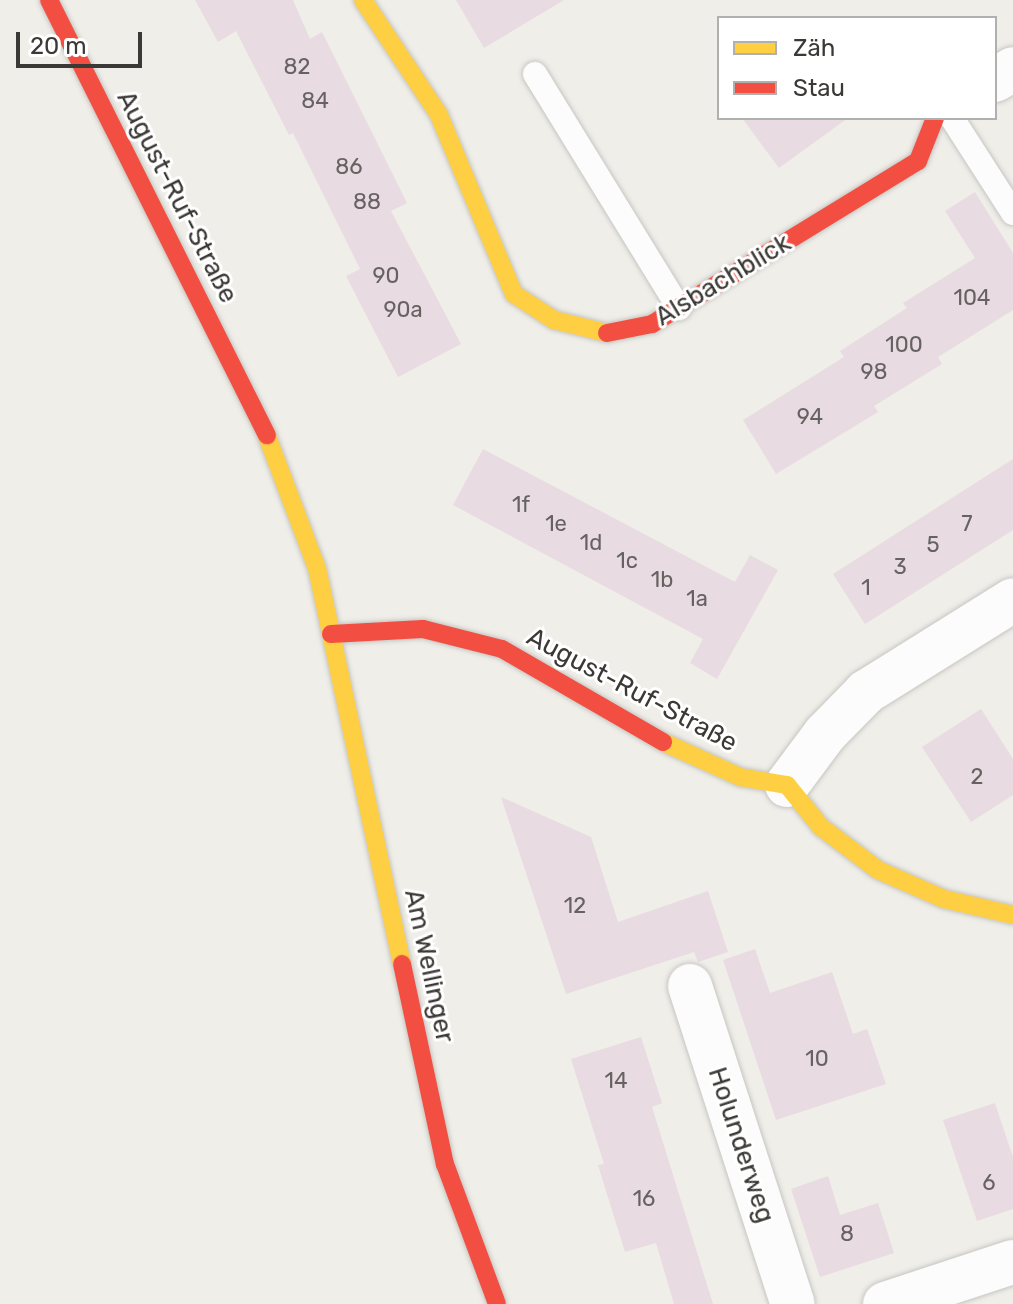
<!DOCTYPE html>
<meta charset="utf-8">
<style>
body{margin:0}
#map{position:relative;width:1013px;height:1304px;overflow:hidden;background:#efeee9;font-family:Rubik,sans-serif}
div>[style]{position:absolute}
.building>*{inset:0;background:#e8dbe1}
.roads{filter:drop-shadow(0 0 2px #c7c6c2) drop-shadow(0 0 2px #c7c6c2)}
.lane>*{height:24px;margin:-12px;padding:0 12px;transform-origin:12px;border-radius:12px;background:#fdfcfc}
.street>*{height:44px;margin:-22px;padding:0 22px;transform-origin:22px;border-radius:22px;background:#fdfcfc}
.slow>*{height:18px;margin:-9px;padding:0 9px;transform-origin:9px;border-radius:9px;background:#ffcf43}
.jam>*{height:18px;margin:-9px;padding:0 9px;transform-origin:9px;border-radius:9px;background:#f24e42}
span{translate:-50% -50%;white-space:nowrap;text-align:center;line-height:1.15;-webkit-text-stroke:6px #fff;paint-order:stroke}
.number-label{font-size:22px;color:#666261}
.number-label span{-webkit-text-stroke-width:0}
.street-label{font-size:26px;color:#3a3936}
.legend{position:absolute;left:717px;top:16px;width:280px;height:104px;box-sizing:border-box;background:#fff;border:2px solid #b0b0af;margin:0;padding:10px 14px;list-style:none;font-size:24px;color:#3a3936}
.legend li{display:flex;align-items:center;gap:16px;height:40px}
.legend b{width:40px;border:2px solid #b0b0af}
.scale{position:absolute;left:16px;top:32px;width:126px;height:36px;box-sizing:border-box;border:4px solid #3a3936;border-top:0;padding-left:10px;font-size:24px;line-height:28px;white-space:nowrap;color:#3a3936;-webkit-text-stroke:6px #fff;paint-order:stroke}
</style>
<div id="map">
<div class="building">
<div style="clip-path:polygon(195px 0,293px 0,310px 39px,322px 32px,407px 203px,391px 211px,461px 344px,398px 377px,346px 276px,360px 269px,293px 133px,289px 135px,236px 31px,218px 42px)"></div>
<div style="clip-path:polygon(456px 0,564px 0,484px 48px)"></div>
<div style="clip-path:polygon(742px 118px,848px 118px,779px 168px)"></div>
<div style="clip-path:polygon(975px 192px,1013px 253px,1013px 310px,938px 357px,942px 364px,874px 406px,878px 412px,776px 474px,743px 420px,844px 357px,840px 351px,907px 308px,903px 303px,975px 258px,945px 211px)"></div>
<div style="clip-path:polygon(483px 449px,735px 582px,750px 555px,778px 570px,717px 679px,690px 663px,703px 639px,453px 505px)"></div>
<div style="clip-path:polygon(1013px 459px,1013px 530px,865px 624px,833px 574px)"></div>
<div style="clip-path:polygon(981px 709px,1013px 759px,1013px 795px,971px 822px,922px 747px)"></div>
<div style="clip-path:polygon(501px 797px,591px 837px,618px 922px,708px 891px,728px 952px,698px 962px,694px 952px,566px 994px)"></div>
<div style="clip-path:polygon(755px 949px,770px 993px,832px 972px,853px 1034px,867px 1029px,886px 1084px,776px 1120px,723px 960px)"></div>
<div style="clip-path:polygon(641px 1037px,662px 1103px,652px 1107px,713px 1304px,674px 1304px,656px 1243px,625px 1252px,598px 1165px,604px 1164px,571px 1059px)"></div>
<div style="clip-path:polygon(995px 1103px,1013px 1157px,1013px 1209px,977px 1221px,943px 1120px)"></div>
<div style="clip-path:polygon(828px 1176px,840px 1215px,878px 1203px,894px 1253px,820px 1277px,791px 1189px)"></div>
</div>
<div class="roads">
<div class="lane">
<div style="left:535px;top:74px;width:275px;rotate:58.4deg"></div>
<div style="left:952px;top:118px;width:113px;rotate:57.3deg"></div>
</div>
<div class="street">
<div style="left:995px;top:80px;width:21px;rotate:-31deg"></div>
<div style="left:787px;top:785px;width:64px;rotate:-53.3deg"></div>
<div style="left:825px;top:734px;width:59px;rotate:-45.7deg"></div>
<div style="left:866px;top:692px;width:173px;rotate:-32deg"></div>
<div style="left:690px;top:986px;width:334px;rotate:72.1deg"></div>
<div style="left:885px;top:1304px;width:135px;rotate:-18.2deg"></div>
</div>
<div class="slow">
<div style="left:363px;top:0;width:138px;rotate:56.5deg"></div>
<div style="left:439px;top:115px;width:194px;rotate:67.3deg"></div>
<div style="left:514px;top:294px;width:48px;rotate:33deg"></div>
<div style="left:554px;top:320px;width:55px;rotate:13.8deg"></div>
<div style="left:267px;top:436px;width:141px;rotate:69.3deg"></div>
<div style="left:317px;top:568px;width:405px;rotate:77.9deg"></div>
<div style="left:663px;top:742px;width:85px;rotate:24.4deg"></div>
<div style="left:740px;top:777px;width:48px;rotate:9.7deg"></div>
<div style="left:787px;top:785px;width:54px;rotate:51deg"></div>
<div style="left:821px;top:827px;width:71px;rotate:37deg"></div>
<div style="left:878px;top:870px;width:72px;rotate:23.7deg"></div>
<div style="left:944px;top:899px;width:71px;rotate:13.1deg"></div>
</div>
<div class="jam">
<div style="left:49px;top:0;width:487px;rotate:63.4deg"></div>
<div style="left:607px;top:333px;width:46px;rotate:-11.3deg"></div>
<div style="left:652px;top:324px;width:312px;rotate:-31.5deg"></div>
<div style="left:918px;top:161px;width:46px;rotate:-68.4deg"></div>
<div style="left:331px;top:634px;width:92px;rotate:-3.1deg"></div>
<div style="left:423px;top:629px;width:81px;rotate:14.2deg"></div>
<div style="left:502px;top:649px;width:186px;rotate:30deg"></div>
<div style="left:402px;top:964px;width:205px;rotate:77.9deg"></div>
<div style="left:445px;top:1164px;width:149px;rotate:69.6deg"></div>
</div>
</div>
<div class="number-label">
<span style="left:297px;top:67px">82</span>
<span style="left:315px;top:101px">84</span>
<span style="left:349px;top:167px">86</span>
<span style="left:367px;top:202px">88</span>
<span style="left:386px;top:276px">90</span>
<span style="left:972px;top:298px">104</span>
<span style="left:403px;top:310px">90a</span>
<span style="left:904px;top:345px">100</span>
<span style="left:874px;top:372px">98</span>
<span style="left:810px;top:417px">94</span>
<span style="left:521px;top:505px">1f</span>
<span style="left:556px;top:524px">1e</span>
<span style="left:967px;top:524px">7</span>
<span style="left:591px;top:543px">1d</span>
<span style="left:933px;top:545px">5</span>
<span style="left:627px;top:561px">1c</span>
<span style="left:900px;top:567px">3</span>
<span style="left:662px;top:580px">1b</span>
<span style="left:866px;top:588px">1</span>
<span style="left:697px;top:599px">1a</span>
<span style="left:977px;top:777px">2</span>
<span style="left:575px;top:906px">12</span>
<span style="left:817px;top:1059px">10</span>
<span style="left:616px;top:1081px">14</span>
<span style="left:989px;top:1183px">6</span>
<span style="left:644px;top:1199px">16</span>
<span style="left:847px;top:1234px">8</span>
</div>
<div class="street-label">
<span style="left:177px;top:197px;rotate:63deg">August-Ruf-Straße</span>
<span style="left:723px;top:280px;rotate:-31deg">Alsbachblick</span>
<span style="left:632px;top:690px;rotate:28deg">August-Ruf-Straße</span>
<span style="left:429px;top:966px;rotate:78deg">Am Wellinger</span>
<span style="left:741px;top:1145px;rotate:72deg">Holunderweg</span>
</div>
<ul class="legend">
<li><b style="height:10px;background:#ffcf43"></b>Zäh</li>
<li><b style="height:10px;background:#f24e42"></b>Stau</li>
</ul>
<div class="scale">20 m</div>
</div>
